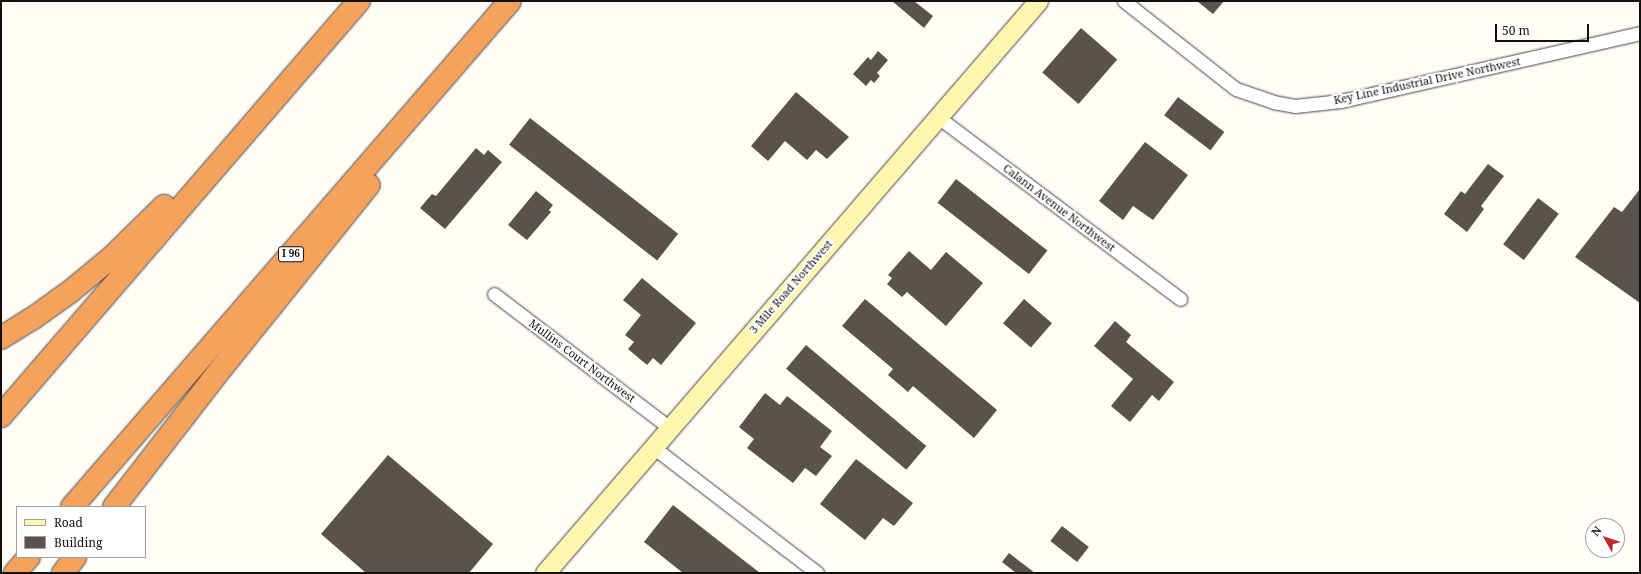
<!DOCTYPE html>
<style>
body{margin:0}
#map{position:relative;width:1641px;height:574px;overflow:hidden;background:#fffdf5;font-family:"Noto Serif",serif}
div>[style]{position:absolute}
.building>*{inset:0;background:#5a524d;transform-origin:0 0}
.roads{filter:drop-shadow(0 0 1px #444) drop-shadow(0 0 1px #444)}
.street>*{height:13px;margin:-6.5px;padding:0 6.5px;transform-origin:6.5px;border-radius:6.5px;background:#fff}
.secondary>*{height:19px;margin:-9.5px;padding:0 9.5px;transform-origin:9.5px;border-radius:9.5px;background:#fff6b0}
.highway>*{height:22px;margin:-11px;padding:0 11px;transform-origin:11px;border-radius:11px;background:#f5a25d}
span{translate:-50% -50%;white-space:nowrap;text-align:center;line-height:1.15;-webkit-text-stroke:4px #fff;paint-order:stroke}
.shield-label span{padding:1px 3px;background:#fff;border:1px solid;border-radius:3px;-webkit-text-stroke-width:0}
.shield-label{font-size:10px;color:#111;font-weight:700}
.street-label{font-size:11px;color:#111}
.frame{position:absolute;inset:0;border:2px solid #111;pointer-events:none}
.legend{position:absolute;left:16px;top:506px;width:130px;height:52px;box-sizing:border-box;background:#fff;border:1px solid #a0a0a0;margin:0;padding:5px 7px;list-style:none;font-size:12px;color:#111}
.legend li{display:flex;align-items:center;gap:8px;height:20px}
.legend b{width:20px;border:1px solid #a0a0a0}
.north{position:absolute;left:1585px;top:518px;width:40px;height:40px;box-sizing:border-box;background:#fff;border:1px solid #a0a0a0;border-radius:50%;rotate:309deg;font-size:11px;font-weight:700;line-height:16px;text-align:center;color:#111}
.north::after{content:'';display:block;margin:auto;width:14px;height:18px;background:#c4262e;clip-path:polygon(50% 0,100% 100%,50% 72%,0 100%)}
.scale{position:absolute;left:1495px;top:24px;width:94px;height:18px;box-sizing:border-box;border:2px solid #111;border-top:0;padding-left:5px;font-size:12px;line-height:14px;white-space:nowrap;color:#111;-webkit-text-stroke:3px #fff;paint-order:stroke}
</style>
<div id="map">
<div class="building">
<div style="clip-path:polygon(892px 1px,914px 1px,933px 16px,924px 28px)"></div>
<div style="clip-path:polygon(1197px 1px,1224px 1px,1213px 14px)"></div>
<div style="left:1081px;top:28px;width:48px;height:59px;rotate:41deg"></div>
<div style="clip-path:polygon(878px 51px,888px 60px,877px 73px,880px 76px,874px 83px,871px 80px,866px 86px,853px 74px,868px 57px,871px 60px)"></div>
<div style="clip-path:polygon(796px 92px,849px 137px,827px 159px,816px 150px,807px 160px,785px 141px,768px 161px,751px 146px)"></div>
<div style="left:1178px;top:97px;width:58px;height:23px;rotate:37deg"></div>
<div style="left:530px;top:118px;width:188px;height:34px;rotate:38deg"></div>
<div style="clip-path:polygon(1145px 142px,1188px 175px,1153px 220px,1133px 206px,1123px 220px,1099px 201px)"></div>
<div style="clip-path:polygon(476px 148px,484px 155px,488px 150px,502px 162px,445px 229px,420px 208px,432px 194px,436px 196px)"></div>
<div style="clip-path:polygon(1488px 164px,1504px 176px,1481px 206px,1484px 209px,1467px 232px,1444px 214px,1461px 191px,1465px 194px)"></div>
<div style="left:956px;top:179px;width:116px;height:30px;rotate:38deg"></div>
<div style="clip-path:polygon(1640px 189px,1640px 303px,1575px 257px,1614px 207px,1622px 212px)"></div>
<div style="clip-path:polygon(536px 191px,553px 205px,549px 210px,551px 212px,527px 240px,508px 225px)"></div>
<div style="left:1538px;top:198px;width:26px;height:58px;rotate:37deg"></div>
<div style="clip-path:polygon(909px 251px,931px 270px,946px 252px,983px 283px,946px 326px,907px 292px,902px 297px,887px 284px,892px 278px,888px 275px)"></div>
<div style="clip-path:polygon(642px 278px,696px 323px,661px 365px,653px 358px,647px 365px,628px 349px,634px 342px,625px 335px,641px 315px,623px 300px)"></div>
<div style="clip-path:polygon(865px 299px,997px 410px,974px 438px,913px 386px,908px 392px,888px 375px,893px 369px,842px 326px)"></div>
<div style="left:1024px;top:299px;width:37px;height:32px;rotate:41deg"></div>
<div style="clip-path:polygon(1115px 321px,1131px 335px,1126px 342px,1174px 382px,1159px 401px,1152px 395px,1130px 422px,1111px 406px,1133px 379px,1094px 346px)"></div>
<div style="left:806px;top:345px;width:157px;height:31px;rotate:40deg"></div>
<div style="clip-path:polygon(765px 393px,780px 405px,787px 396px,832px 431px,820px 447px,832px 456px,816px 476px,805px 468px,793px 483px,747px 448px,754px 439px,739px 427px)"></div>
<div style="clip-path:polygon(388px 455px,493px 544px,469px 573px,366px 573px,321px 534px)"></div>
<div style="clip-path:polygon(856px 459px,913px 503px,894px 526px,883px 518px,865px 540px,820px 504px)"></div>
<div style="clip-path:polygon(673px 505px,760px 573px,683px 573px,644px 542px)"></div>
<div style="left:1062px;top:526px;width:34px;height:19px;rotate:38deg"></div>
<div style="clip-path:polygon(1009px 553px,1035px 573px,1016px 573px,1002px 562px)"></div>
</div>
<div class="roads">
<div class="street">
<div style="left:1124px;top:1px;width:142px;rotate:38.2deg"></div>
<div style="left:1236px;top:89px;width:39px;rotate:19deg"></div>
<div style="left:1273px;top:102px;width:22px;rotate:10deg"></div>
<div style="left:1295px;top:106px;width:46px;rotate:-6.2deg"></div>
<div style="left:1341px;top:101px;width:307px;rotate:-12.8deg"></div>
<div style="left:938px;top:117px;width:303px;rotate:36.9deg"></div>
<div style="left:494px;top:294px;width:221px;rotate:37.3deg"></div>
<div style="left:653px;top:447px;width:207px;rotate:37.5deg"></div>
</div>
<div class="secondary">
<div style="left:545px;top:573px;width:755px;rotate:-49.24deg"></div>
</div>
<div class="highway">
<div style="left:1px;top:338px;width:36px;rotate:-32deg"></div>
<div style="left:32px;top:319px;width:48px;rotate:-35.7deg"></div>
<div style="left:71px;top:291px;width:53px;rotate:-39.7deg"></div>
<div style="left:112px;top:257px;width:73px;rotate:-44.4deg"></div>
<div style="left:1px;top:416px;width:548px;rotate:-49.22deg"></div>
<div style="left:72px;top:507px;width:669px;rotate:-49.12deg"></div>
<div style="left:114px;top:507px;width:160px;rotate:-52.3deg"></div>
<div style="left:212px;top:380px;width:250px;rotate:-51.2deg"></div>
<div style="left:15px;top:573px;width:21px;rotate:-49deg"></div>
<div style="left:63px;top:573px;width:20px;rotate:-53deg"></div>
</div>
</div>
<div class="shield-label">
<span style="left:291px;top:254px">I 96</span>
</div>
<div class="street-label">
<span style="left:1427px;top:81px;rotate:-12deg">Key Line Industrial Drive Northwest</span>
<span style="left:1059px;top:208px;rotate:37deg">Calann Avenue Northwest</span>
<span style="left:791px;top:287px;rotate:-49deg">3 Mile Road Northwest</span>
<span style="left:582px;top:361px;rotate:37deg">Mullins Court Northwest</span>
</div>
<div class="frame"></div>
<ul class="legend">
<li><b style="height:5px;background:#fff6b0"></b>Road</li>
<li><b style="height:11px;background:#5a524d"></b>Building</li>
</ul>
<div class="north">N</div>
<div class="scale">50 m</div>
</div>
